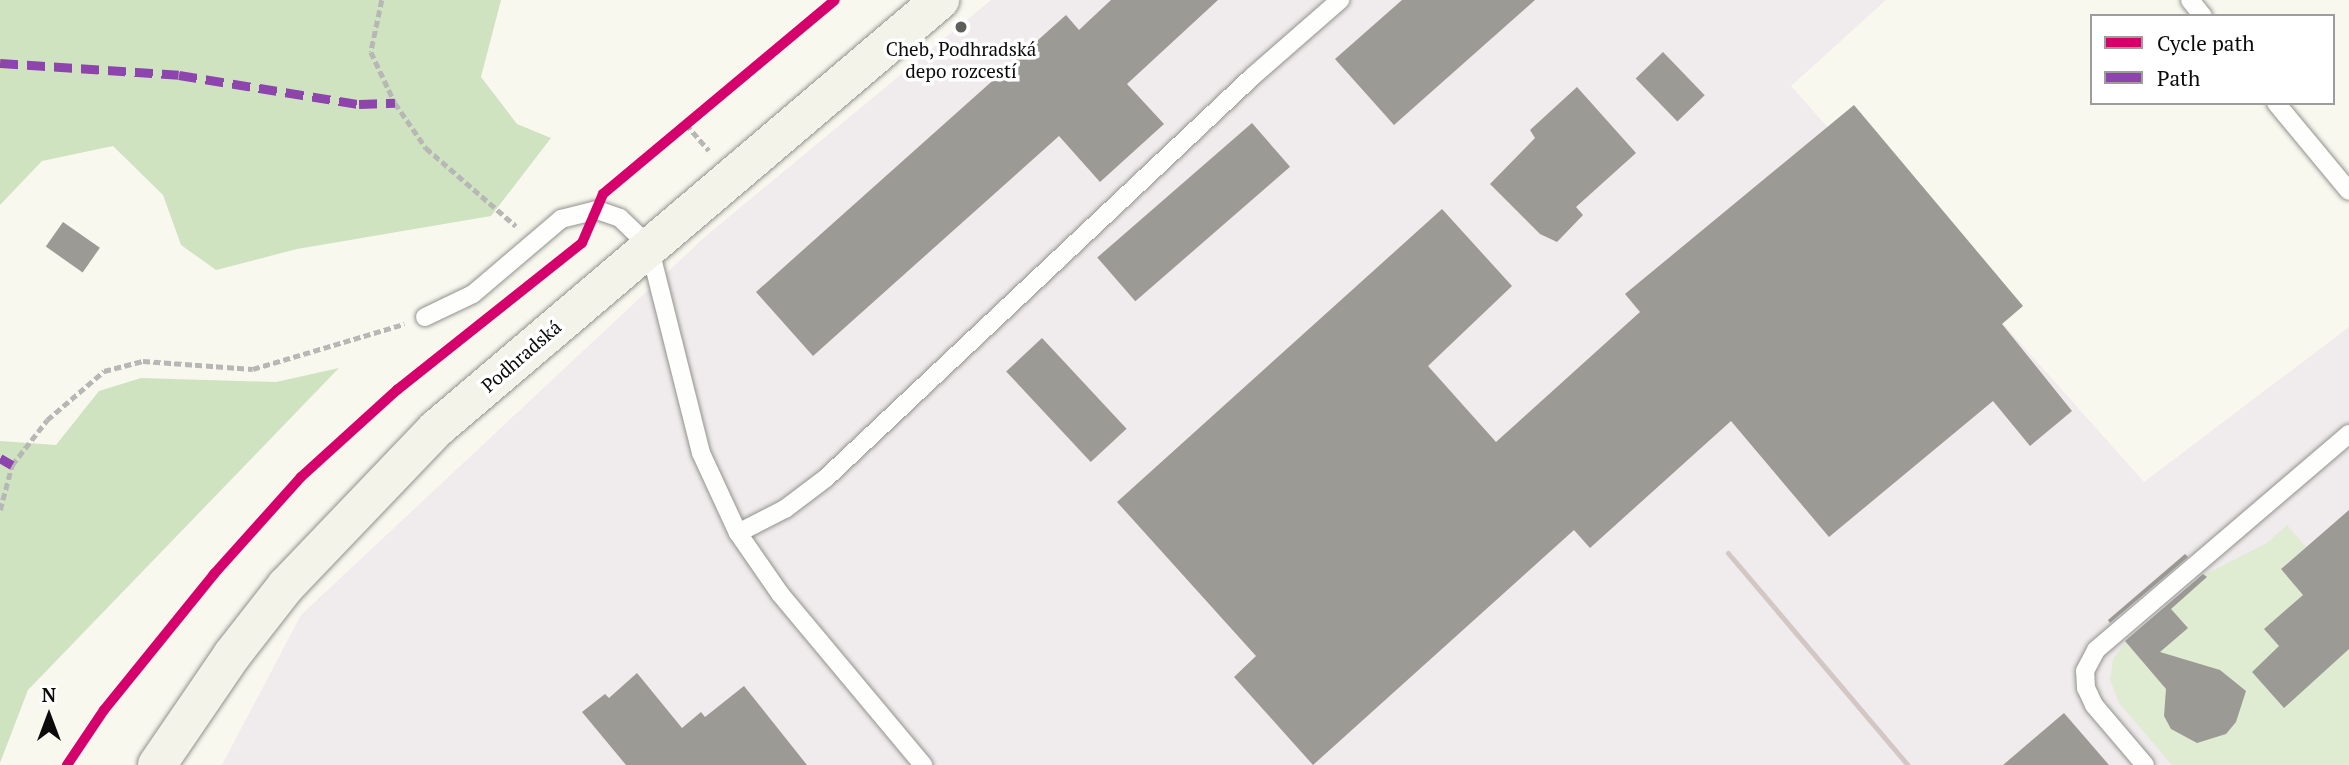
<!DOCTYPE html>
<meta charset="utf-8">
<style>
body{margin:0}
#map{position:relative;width:2349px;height:765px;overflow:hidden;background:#f8f8ef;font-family:"PT Serif",serif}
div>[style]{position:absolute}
.industrial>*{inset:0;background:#f0ebec}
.green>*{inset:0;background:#dfecd2}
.forest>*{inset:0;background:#cfe3c1}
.building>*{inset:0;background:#9b9a95;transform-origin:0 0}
.path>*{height:4.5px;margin-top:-2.25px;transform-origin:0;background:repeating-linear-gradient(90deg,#b7b7b5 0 7px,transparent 0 10.5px)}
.roads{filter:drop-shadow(0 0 2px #92928e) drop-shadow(0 0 2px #92928e)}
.service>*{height:18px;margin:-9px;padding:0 9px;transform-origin:9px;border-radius:9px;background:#fefefd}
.secondary>*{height:38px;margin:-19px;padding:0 19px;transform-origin:19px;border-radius:19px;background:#f3f3e9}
.rail>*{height:5px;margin:-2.5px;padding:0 2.5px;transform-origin:2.5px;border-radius:2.5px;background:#d3c7c4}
.quiet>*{height:9px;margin-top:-4.5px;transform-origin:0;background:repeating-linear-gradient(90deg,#8e44ad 0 18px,transparent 0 27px)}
.cycleway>*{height:10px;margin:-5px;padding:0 5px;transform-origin:5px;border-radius:5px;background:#d6006c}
.dots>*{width:19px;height:19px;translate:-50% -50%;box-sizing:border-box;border:4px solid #fff;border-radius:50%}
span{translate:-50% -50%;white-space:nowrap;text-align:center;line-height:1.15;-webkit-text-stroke:7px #fff;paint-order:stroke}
.poi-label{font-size:19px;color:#0b0b0b}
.street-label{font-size:19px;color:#0b0b0b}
.legend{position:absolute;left:2090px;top:14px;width:245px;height:91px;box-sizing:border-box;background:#fff;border:2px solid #9d9d9d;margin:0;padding:9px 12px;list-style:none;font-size:21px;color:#0b0b0b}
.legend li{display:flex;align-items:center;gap:14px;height:35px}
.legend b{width:35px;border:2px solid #9d9d9d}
.north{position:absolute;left:14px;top:681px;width:70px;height:70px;-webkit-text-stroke:5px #fff;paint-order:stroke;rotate:0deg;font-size:19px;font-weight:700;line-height:28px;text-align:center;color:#0b0b0b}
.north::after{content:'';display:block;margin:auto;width:24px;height:32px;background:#0b0b0b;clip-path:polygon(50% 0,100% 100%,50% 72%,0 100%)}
</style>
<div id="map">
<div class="industrial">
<div style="clip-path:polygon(991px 0,1886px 0,1791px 86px,2144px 482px,2349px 327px,2349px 765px,222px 765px,301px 615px,707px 235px)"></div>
</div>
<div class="green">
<div style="clip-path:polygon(2287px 525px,2306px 547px,2281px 569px,2349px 649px,2349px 765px,2172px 765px,2119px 703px,2110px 680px,2113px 659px,2126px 642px,2129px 644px,2205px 579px,2204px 575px,2267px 543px)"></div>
</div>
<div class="forest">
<div style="clip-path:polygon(0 0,501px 0,481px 77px,517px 124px,551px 138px,491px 216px,297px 249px,216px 270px,181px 245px,163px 195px,113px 146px,42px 161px,0 205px)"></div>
<div style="clip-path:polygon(339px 368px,28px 690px,0 763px,0 441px,56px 445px,99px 391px,141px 378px,276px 382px)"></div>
</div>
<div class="building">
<div style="clip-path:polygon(1111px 0,1218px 0,1127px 84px,1164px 124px,1100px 182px,1059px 136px,813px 356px,756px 292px,1066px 15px,1079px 30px)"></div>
<div style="clip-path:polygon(1402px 0,1535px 0,1394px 125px,1335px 59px)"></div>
<div style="left:1663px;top:52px;width:60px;height:38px;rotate:46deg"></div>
<div style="clip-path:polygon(1577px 87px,1636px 153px,1576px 207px,1583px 215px,1557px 242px,1540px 234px,1490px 184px,1535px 138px,1530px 130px)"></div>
<div style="clip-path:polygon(1854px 105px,2023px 306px,2002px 324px,2072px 411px,2030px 446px,1993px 401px,1829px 537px,1731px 421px,1590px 548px,1574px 530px,1313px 765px,1234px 677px,1256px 656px,1117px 502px,1442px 209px,1512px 286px,1428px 366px,1496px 442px,1640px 312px,1625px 294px)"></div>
<div style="left:1252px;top:123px;width:58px;height:205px;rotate:49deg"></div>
<div style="left:63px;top:222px;width:45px;height:30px;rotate:35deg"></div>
<div style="left:1042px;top:338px;width:124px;height:49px;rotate:47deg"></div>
<div style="clip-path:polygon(2349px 510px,2349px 649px,2284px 708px,2252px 672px,2279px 646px,2264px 629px,2303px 595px,2281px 569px)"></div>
<div style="clip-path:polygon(2185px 554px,2188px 557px,2110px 623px,2108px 620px)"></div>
<div style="clip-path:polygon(2203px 574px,2207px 577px,2171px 609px,2188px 628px,2160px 652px,2220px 670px,2246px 691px,2236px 722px,2226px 734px,2197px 743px,2171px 729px,2164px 716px,2166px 689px,2125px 641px)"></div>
<div style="clip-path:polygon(637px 673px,682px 728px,701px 712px,705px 717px,744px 686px,807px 765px,626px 765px,582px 712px,605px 694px,609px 698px)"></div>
<div style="clip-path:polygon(2064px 713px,2109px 765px,2003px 765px)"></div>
</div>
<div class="path">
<div style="left:382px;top:0;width:53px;rotate:101.9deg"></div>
<div style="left:371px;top:52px;width:56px;rotate:64.8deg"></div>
<div style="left:395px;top:103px;width:55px;rotate:55.4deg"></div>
<div style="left:426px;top:148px;width:119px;rotate:40.9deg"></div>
<div style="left:686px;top:124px;width:35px;rotate:49deg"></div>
<div style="left:0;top:510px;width:47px;rotate:-75.1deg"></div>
<div style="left:12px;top:465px;width:57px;rotate:-52.1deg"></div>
<div style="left:47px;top:420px;width:75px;rotate:-40.7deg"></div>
<div style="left:104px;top:371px;width:40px;rotate:-14.4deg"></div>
<div style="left:143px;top:361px;width:110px;rotate:4.2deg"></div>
<div style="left:253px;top:369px;width:158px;rotate:-16.6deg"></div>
</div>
<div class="roads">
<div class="service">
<div style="left:2190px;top:0;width:21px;rotate:51deg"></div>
<div style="left:2276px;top:103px;width:114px;rotate:50.3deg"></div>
<div style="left:425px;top:317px;width:53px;rotate:-25.6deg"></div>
<div style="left:473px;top:294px;width:116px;rotate:-40.4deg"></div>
<div style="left:561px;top:219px;width:37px;rotate:-14deg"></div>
<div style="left:597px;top:210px;width:24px;rotate:19deg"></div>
<div style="left:620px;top:218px;width:40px;rotate:44deg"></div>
<div style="left:649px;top:246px;width:213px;rotate:75.9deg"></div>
<div style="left:701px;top:453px;width:88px;rotate:65.2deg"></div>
<div style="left:738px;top:533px;width:75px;rotate:55.3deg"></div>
<div style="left:781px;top:595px;width:222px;rotate:50.1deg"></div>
<div style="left:738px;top:533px;width:53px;rotate:-27.1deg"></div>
<div style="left:785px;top:509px;width:51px;rotate:-37.1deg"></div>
<div style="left:826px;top:478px;width:586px;rotate:-43.27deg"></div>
<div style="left:1253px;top:76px;width:116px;rotate:-41.1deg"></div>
<div style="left:2145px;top:765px;width:79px;rotate:-130.4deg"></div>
<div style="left:2094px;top:705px;width:19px;rotate:-115deg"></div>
<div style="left:2086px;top:688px;width:17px;rotate:-93deg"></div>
<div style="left:2085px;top:671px;width:24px;rotate:-62deg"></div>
<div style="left:2096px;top:650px;width:333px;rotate:-40.5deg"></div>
</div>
<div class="secondary">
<div style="left:157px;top:765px;width:133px;rotate:-55.7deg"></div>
<div style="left:232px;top:655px;width:88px;rotate:-52deg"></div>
<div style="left:286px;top:586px;width:217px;rotate:-46.3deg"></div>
<div style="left:436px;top:429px;width:662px;rotate:-40.4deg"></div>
</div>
</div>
<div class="rail">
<div style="left:1728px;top:553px;width:278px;rotate:49.7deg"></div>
</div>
<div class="quiet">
<div style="left:0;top:63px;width:179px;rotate:3.8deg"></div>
<div style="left:179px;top:75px;width:182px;rotate:9.2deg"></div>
<div style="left:359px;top:104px;width:36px;rotate:-2deg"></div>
<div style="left:0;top:458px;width:14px;rotate:30deg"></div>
</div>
<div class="cycleway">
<div style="left:67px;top:765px;width:66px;rotate:-56.1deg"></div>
<div style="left:104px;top:710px;width:175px;rotate:-51deg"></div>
<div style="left:214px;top:574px;width:130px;rotate:-48.1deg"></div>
<div style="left:301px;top:477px;width:130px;rotate:-42.2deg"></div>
<div style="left:397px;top:390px;width:236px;rotate:-38.5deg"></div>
<div style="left:582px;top:243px;width:53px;rotate:-66.8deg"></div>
<div style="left:603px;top:194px;width:302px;rotate:-39.9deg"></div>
</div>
<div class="dots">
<div style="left:961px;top:27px;background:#5e5e5b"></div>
</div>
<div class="poi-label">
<span style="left:961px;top:60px">Cheb, Podhradská<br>depo rozcestí</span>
</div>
<div class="street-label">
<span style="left:521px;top:356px;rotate:-41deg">Podhradská</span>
</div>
<ul class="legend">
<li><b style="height:9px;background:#d6006c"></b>Cycle path</li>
<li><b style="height:9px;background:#8e44ad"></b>Path</li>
</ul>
<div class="north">N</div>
</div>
